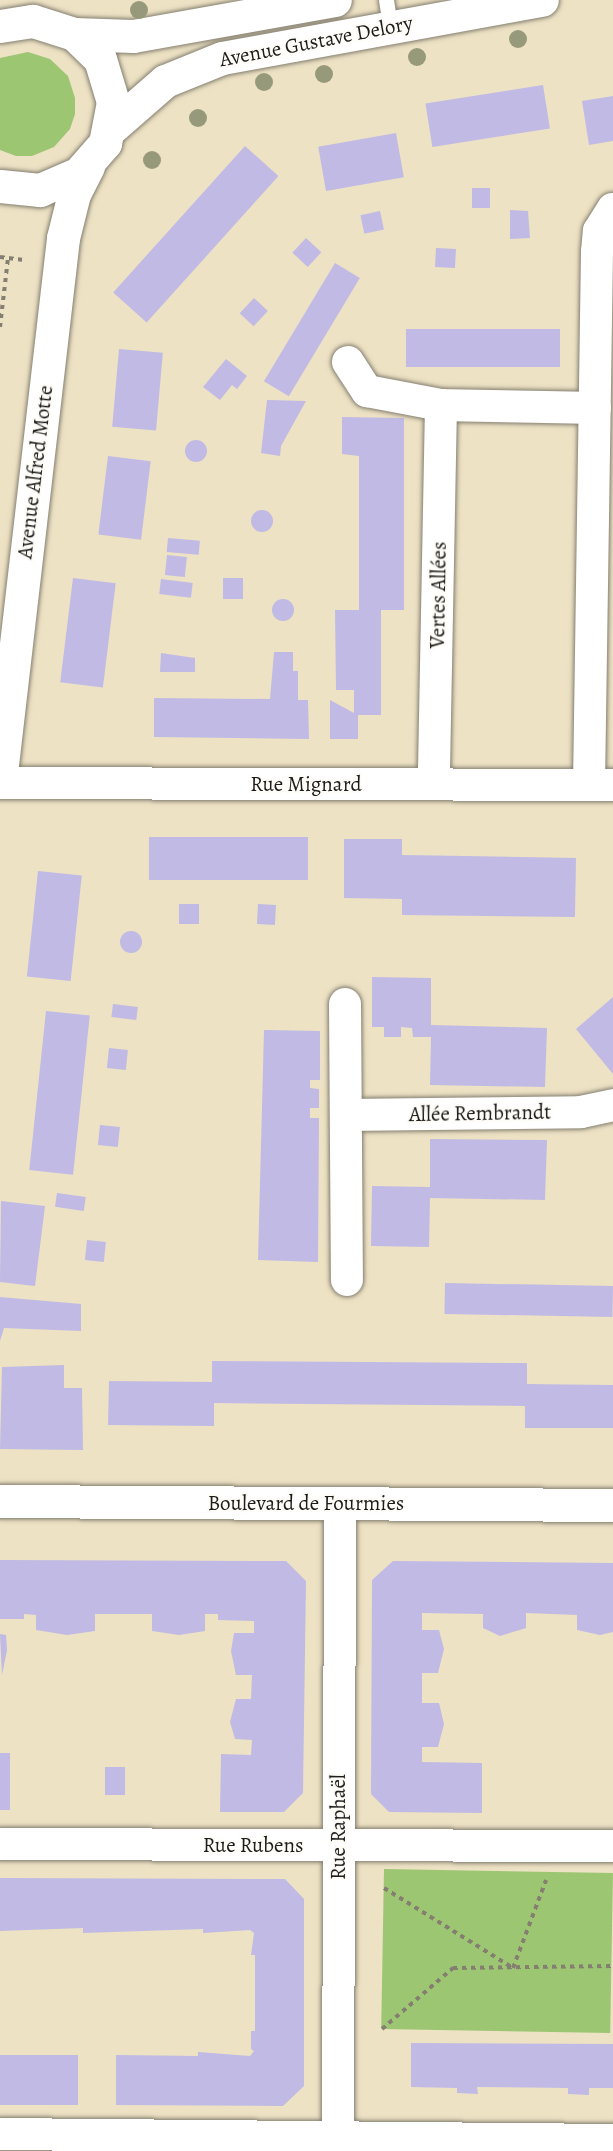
<!DOCTYPE html>
<meta charset="utf-8">
<style>
body{margin:0}
#map{position:relative;width:613px;height:2151px;overflow:hidden;background:#ede2c4;font-family:Alegreya,serif}
div>[style]{position:absolute}
.green>*{inset:0;background:#9dc672;transform-origin:0 0}
.building>*{inset:0;background:#c0bae5;transform-origin:0 0}
.round{border-radius:50%}
.path>*{height:4px;margin-top:-2px;transform-origin:0;background:repeating-linear-gradient(90deg,#847f70 0 4.5px,transparent 0 9px)}
.roads{filter:drop-shadow(0 0 2px #847f70) drop-shadow(0 0 2px #847f70)}
.lane>*{height:15px;margin:-7.5px;padding:0 7.5px;transform-origin:7.5px;border-radius:7.5px;background:#fff}
.street>*{height:32px;margin:-16px;padding:0 16px;transform-origin:16px;border-radius:16px;background:#fff}
.secondary>*{height:33px;margin:-16.5px;padding:0 16.5px;transform-origin:16.5px;border-radius:16.5px;background:#fff}
.primary>*{height:33px;margin:-16.5px;padding:0 16.5px;transform-origin:16.5px;border-radius:16.5px;background:#fff}
.trees>*{width:18px;height:18px;margin:-9px;border-radius:50%;background:#979a7a}
span{translate:-50% -50%;white-space:nowrap;text-align:center;line-height:1.15;-webkit-text-stroke:4.5px #fdfcf7;paint-order:stroke}
.street-label{font-size:21px;color:#1c1c1c}
</style>
<div id="map">
<div class="green">
<div style="clip-path:polygon(28px 52px,50px 59px,68px 76px,75px 98px,75px 114px,70px 129px,54px 147px,32px 156px,16px 156px,0 150px,0 58px)"></div>
<div style="left:384px;top:1869px;width:229px;height:160px;rotate:1deg"></div>
</div>
<div class="building">
<div style="left:543px;top:85px;width:44px;height:119px;rotate:81deg"></div>
<div style="clip-path:polygon(613px 96px,613px 141px,589px 145px,582px 101px)"></div>
<div style="left:396px;top:133px;width:45px;height:79px;rotate:80deg"></div>
<div style="left:245px;top:146px;width:45px;height:197px;rotate:42deg"></div>
<div style="left:472px;top:188px;width:18px;height:20px"></div>
<div style="clip-path:polygon(510px 210px,528px 211px,530px 238px,510px 239px)"></div>
<div style="left:380px;top:211px;width:19px;height:20px;rotate:78deg"></div>
<div style="left:306px;top:238px;width:21px;height:20px;rotate:43deg"></div>
<div style="left:436px;top:248px;width:20px;height:19px;rotate:3deg"></div>
<div style="left:335px;top:263px;width:29px;height:138px;rotate:31deg"></div>
<div style="left:254px;top:298px;width:19px;height:21px;rotate:43deg"></div>
<div style="left:406px;top:329px;width:154px;height:38px"></div>
<div style="left:119px;top:349px;width:44px;height:78px;rotate:5deg"></div>
<div style="clip-path:polygon(226px 359px,247px 376px,237px 389px,232px 385px,220px 400px,203px 387px)"></div>
<div style="clip-path:polygon(267px 400px,306px 401px,281px 446px,280px 456px,261px 453px)"></div>
<div style="clip-path:polygon(342px 417px,404px 418px,404px 610px,381px 610px,381px 715px,358px 715px,358px 739px,330px 739px,330px 700px,354px 713px,354px 690px,336px 690px,335px 610px,359px 610px,359px 456px,342px 454px)"></div>
<div class="round" style="left:185px;top:440px;width:22px;height:22px"></div>
<div style="left:108px;top:456px;width:43px;height:79px;rotate:7deg"></div>
<div class="round" style="left:251px;top:510px;width:22px;height:22px"></div>
<div style="left:168px;top:538px;width:32px;height:14px;rotate:5deg"></div>
<div style="left:167px;top:555px;width:20px;height:20px;rotate:6deg"></div>
<div style="left:73px;top:578px;width:43px;height:105px;rotate:7deg"></div>
<div style="left:223px;top:578px;width:20px;height:21px"></div>
<div style="left:161px;top:579px;width:32px;height:15px;rotate:7deg"></div>
<div class="round" style="left:272px;top:599px;width:22px;height:22px"></div>
<div style="clip-path:polygon(274px 652px,293px 652px,293px 671px,298px 671px,298px 700px,308px 700px,309px 739px,154px 737px,154px 698px,270px 699px)"></div>
<div style="clip-path:polygon(161px 653px,195px 658px,195px 672px,160px 672px)"></div>
<div style="left:149px;top:837px;width:159px;height:43px"></div>
<div style="clip-path:polygon(344px 839px,402px 839px,402px 855px,576px 858px,575px 917px,402px 915px,402px 899px,344px 898px)"></div>
<div style="left:38px;top:871px;width:44px;height:106px;rotate:6deg"></div>
<div style="left:179px;top:904px;width:20px;height:20px"></div>
<div style="left:258px;top:904px;width:18px;height:20px;rotate:3deg"></div>
<div class="round" style="left:120px;top:931px;width:22px;height:22px"></div>
<div style="clip-path:polygon(372px 977px,431px 978px,431px 1025px,547px 1028px,545px 1087px,430px 1085px,431px 1037px,413px 1037px,412px 1028px,401px 1027px,401px 1037px,384px 1037px,384px 1027px,372px 1027px)"></div>
<div style="clip-path:polygon(613px 997px,613px 1074px,576px 1029px)"></div>
<div style="left:113px;top:1004px;width:25px;height:13px;rotate:7deg"></div>
<div style="left:46px;top:1011px;width:44px;height:160px;rotate:6deg"></div>
<div style="clip-path:polygon(264px 1030px,320px 1031px,320px 1080px,310px 1080px,310px 1088px,319px 1089px,319px 1108px,310px 1108px,310px 1118px,319px 1118px,318px 1262px,258px 1260px)"></div>
<div style="left:109px;top:1048px;width:19px;height:20px;rotate:6deg"></div>
<div style="left:100px;top:1125px;width:20px;height:20px;rotate:6deg"></div>
<div style="clip-path:polygon(430px 1139px,547px 1140px,545px 1200px,430px 1198px,429px 1247px,371px 1246px,372px 1186px,430px 1187px)"></div>
<div style="left:57px;top:1193px;width:29px;height:14px;rotate:8deg"></div>
<div style="clip-path:polygon(1px 1201px,45px 1206px,35px 1286px,0 1282px)"></div>
<div style="left:87px;top:1240px;width:19px;height:20px;rotate:6deg"></div>
<div style="left:445px;top:1283px;width:168px;height:31px;rotate:1deg"></div>
<div style="clip-path:polygon(0 1297px,81px 1304px,81px 1331px,4px 1328px,0 1341px)"></div>
<div style="clip-path:polygon(212px 1361px,527px 1363px,527px 1384px,613px 1385px,613px 1428px,525px 1428px,525px 1406px,214px 1403px,214px 1426px,108px 1425px,109px 1381px,212px 1382px)"></div>
<div style="clip-path:polygon(64px 1365px,64px 1388px,82px 1388px,83px 1450px,0 1449px,2px 1367px)"></div>
<div style="clip-path:polygon(0 1560px,286px 1561px,306px 1581px,303px 1793px,284px 1812px,220px 1812px,221px 1754px,251px 1755px,252px 1740px,235px 1739px,230px 1722px,236px 1699px,251px 1699px,252px 1675px,236px 1675px,231px 1651px,234px 1633px,254px 1633px,254px 1621px,218px 1620px,218px 1614px,205px 1614px,205px 1631px,179px 1635px,152px 1631px,152px 1614px,95px 1614px,95px 1631px,67px 1635px,36px 1630px,36px 1615px,24px 1614px,24px 1619px,0 1619px)"></div>
<div style="clip-path:polygon(393px 1561px,613px 1563px,613px 1632px,600px 1635px,577px 1630px,577px 1615px,526px 1613px,526px 1628px,500px 1636px,483px 1628px,483px 1614px,422px 1613px,422px 1630px,439px 1630px,444px 1649px,438px 1673px,422px 1673px,422px 1703px,439px 1703px,444px 1724px,438px 1747px,422px 1747px,422px 1762px,482px 1763px,482px 1813px,389px 1812px,371px 1794px,372px 1580px)"></div>
<div style="clip-path:polygon(0 1634px,6px 1635px,7px 1650px,2px 1675px)"></div>
<div style="left:0;top:1753px;width:10px;height:57px"></div>
<div style="left:105px;top:1767px;width:20px;height:28px"></div>
<div style="clip-path:polygon(0 1878px,285px 1879px,304px 1899px,304px 2086px,283px 2106px,116px 2105px,116px 2055px,198px 2056px,198px 2052px,250px 2056px,254px 2051px,251px 2049px,251px 2031px,255px 2031px,255px 1955px,251px 1955px,254px 1933px,250px 1930px,203px 1933px,203px 1929px,83px 1933px,83px 1928px,0 1931px)"></div>
<div style="clip-path:polygon(411px 2043px,613px 2044px,613px 2088px,589px 2088px,589px 2095px,568px 2094px,568px 2088px,477px 2087px,478px 2094px,457px 2093px,457px 2088px,411px 2087px)"></div>
<div style="left:0;top:2055px;width:78px;height:50px"></div>
</div>
<div class="path">
<div style="left:0;top:257px;width:26px;rotate:7deg"></div>
<div style="left:0;top:327px;width:69px;rotate:-83.4deg"></div>
<div style="left:384px;top:1888px;width:152px;rotate:31.8deg"></div>
<div style="left:513px;top:1968px;width:94px;rotate:-69.4deg"></div>
<div style="left:382px;top:2029px;width:94px;rotate:-40.7deg"></div>
<div style="left:453px;top:1968px;width:160px;rotate:-0.7deg"></div>
</div>
<div class="roads">
<div class="lane">
<div style="left:386px;top:0;width:26px;rotate:81deg"></div>
</div>
<div class="street">
<div style="left:348px;top:362px;width:35px;rotate:57deg"></div>
<div style="left:367px;top:391px;width:75px;rotate:10.7deg"></div>
<div style="left:441px;top:405px;width:379px;rotate:91.1deg"></div>
<div style="left:441px;top:405px;width:154px;rotate:1.1deg"></div>
<div style="left:0;top:783px;width:613px;rotate:0.19deg"></div>
<div style="left:589px;top:785px;width:533px;rotate:-89.14deg"></div>
<div style="left:597px;top:252px;width:21px;rotate:-85deg"></div>
<div style="left:599px;top:231px;width:26px;rotate:-58deg"></div>
<div style="left:345px;top:1004px;width:276px;rotate:89.6deg"></div>
<div style="left:346px;top:1115px;width:235px;rotate:-0.7deg"></div>
<div style="left:581px;top:1112px;width:33px;rotate:-12deg"></div>
<div style="left:0;top:1844px;width:613px;rotate:0.19deg"></div>
<div style="left:0;top:2134px;width:613px;rotate:0.56deg"></div>
<div style="left:338px;top:2151px;width:648px;rotate:-89.82deg"></div>
</div>
<div class="secondary">
<div style="left:0;top:1501px;width:613px;rotate:0.37deg"></div>
</div>
<div class="primary">
<div style="left:0;top:26px;width:33px;rotate:-9deg"></div>
<div style="left:33px;top:21px;width:43px;rotate:17.6deg"></div>
<div style="left:74px;top:34px;width:36px;rotate:44deg"></div>
<div style="left:100px;top:59px;width:45px;rotate:73.2deg"></div>
<div style="left:113px;top:102px;width:42px;rotate:101deg"></div>
<div style="left:105px;top:143px;width:40px;rotate:131deg"></div>
<div style="left:79px;top:173px;width:43px;rotate:156.4deg"></div>
<div style="left:40px;top:190px;width:40px;rotate:-174.3deg"></div>
<div style="left:74px;top:34px;width:59px;rotate:1.9deg"></div>
<div style="left:133px;top:36px;width:205px;rotate:-10.1deg"></div>
<div style="left:110px;top:129px;width:73px;rotate:-41.1deg"></div>
<div style="left:165px;top:81px;width:61px;rotate:-22deg"></div>
<div style="left:222px;top:58px;width:325px;rotate:-10.3deg"></div>
<div style="left:0;top:782px;width:548px;rotate:-83.39deg"></div>
<div style="left:63px;top:238px;width:45px;rotate:-76deg"></div>
<div style="left:74px;top:194px;width:31px;rotate:-63deg"></div>
</div>
</div>
<div class="trees">
<div style="left:139px;top:10px"></div>
<div style="left:518px;top:39px"></div>
<div style="left:417px;top:57px"></div>
<div style="left:324px;top:74px"></div>
<div style="left:264px;top:82px"></div>
<div style="left:198px;top:118px"></div>
<div style="left:152px;top:160px"></div>
</div>
<div class="street-label">
<span style="left:316px;top:41px;rotate:-11deg">Avenue Gustave Delory</span>
<span style="left:35px;top:472px;rotate:-83deg">Avenue Alfred Motte</span>
<span style="left:438px;top:595px;rotate:-89deg">Vertes Allées</span>
<span style="left:306px;top:784px">Rue Mignard</span>
<span style="left:480px;top:1113px;rotate:-1deg">Allée Rembrandt</span>
<span style="left:306px;top:1503px">Boulevard de Fourmies</span>
<span style="left:338px;top:1827px;rotate:-90deg">Rue Raphaël</span>
<span style="left:253px;top:1845px">Rue Rubens</span>
</div>
</div>
